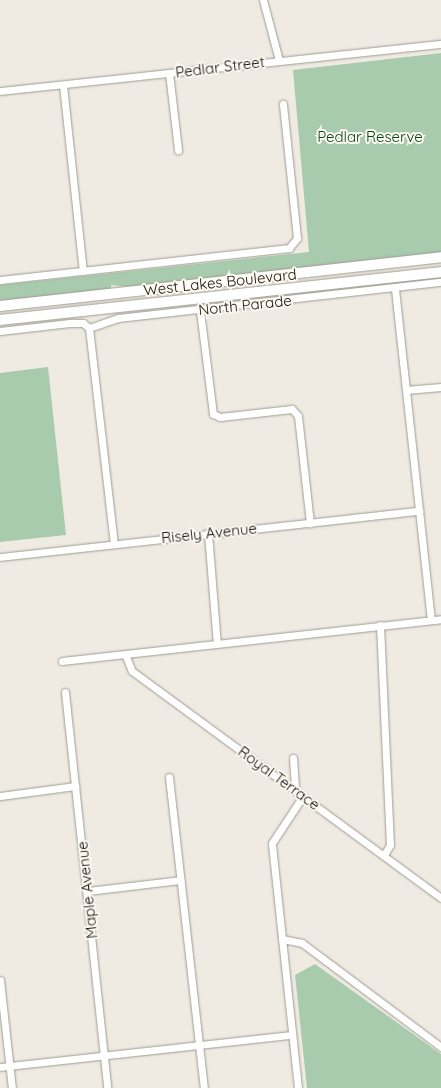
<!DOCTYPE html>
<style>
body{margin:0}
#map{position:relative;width:441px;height:1088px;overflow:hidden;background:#efebe3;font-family:Quicksand,sans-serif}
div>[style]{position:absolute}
.green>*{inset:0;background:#a9cbad}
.roads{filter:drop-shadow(0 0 1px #9f9b93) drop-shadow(0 0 1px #9f9b93)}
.street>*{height:7px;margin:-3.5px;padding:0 3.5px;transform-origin:3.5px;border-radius:3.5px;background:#fff}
.secondary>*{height:10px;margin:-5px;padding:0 5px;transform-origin:5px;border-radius:5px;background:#fff}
span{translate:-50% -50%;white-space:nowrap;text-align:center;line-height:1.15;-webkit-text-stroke:4px #fdf8f0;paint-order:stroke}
.street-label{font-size:15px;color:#13120f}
.park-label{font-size:15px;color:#004718}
</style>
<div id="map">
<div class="green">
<div style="clip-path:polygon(441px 53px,441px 253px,130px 287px,111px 285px,111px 289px,0 301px,0 285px,309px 252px,293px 70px)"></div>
<div style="clip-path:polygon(48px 367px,66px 535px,0 542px,0 373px)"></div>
<div style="clip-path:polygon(315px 964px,441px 1054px,441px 1088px,307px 1088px,295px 975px)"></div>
</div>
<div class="roads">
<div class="street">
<div style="left:263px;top:0;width:62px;rotate:75.1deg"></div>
<div style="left:169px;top:73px;width:78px;rotate:83.3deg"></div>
<div style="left:63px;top:85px;width:187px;rotate:83.9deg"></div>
<div style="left:0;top:91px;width:443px;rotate:-6.1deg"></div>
<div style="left:0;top:280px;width:291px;rotate:-6.3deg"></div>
<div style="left:289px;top:248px;width:13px;rotate:-51deg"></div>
<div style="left:297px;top:238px;width:135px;rotate:-96deg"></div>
<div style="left:395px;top:289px;width:333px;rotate:83.8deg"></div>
<div style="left:200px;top:311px;width:104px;rotate:82.8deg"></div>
<div style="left:213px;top:414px;width:8px;rotate:23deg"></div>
<div style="left:220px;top:417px;width:72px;rotate:-6.3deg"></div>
<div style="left:292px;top:409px;width:9px;rotate:49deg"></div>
<div style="left:298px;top:416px;width:108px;rotate:83.6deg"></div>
<div style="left:89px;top:328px;width:31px;rotate:-19deg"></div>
<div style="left:118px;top:318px;width:325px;rotate:-6.4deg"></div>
<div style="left:0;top:331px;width:70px;rotate:-6.5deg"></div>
<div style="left:70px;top:323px;width:13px"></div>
<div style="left:83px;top:323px;width:8px;rotate:40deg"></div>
<div style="left:89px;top:328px;width:217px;rotate:83.4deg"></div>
<div style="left:406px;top:390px;width:35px;rotate:-5deg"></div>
<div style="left:208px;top:533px;width:111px;rotate:85.4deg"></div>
<div style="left:0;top:557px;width:422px;rotate:-6.3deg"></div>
<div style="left:380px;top:625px;width:220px;rotate:87.4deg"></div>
<div style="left:390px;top:845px;width:12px;rotate:121deg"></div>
<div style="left:125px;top:654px;width:18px;rotate:68deg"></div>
<div style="left:132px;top:671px;width:383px;rotate:36.3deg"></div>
<div style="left:62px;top:661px;width:381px;rotate:-6.3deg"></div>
<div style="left:65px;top:692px;width:398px;rotate:83.9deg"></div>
<div style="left:293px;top:758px;width:32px;rotate:86deg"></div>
<div style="left:169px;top:777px;width:313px;rotate:83.6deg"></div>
<div style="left:0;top:796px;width:76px;rotate:-7.6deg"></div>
<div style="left:87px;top:891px;width:94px;rotate:-6.7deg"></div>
<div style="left:282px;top:939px;width:20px;rotate:11deg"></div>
<div style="left:302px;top:943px;width:174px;rotate:36.8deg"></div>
<div style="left:0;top:980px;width:109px;rotate:83.7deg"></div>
<div style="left:0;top:1067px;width:294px;rotate:-6.3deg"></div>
<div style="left:298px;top:1088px;width:246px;rotate:-96.1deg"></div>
<div style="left:272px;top:843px;width:56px;rotate:-56.6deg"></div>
</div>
<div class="secondary">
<div style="left:0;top:306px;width:444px;rotate:-6.3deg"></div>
<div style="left:0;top:320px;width:444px;rotate:-6.2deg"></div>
</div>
</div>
<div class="street-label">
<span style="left:220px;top:67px;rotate:-7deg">Pedlar Street</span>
<span style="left:220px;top:282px;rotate:-6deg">West Lakes Boulevard</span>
<span style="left:245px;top:305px;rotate:-6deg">North Parade</span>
<span style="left:209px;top:533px;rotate:-6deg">Risely Avenue</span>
<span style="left:279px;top:778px;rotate:36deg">Royal Terrace</span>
<span style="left:87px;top:890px;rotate:-96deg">Maple Avenue</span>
</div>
<div class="park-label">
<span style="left:370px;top:137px">Pedlar Reserve</span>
</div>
</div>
